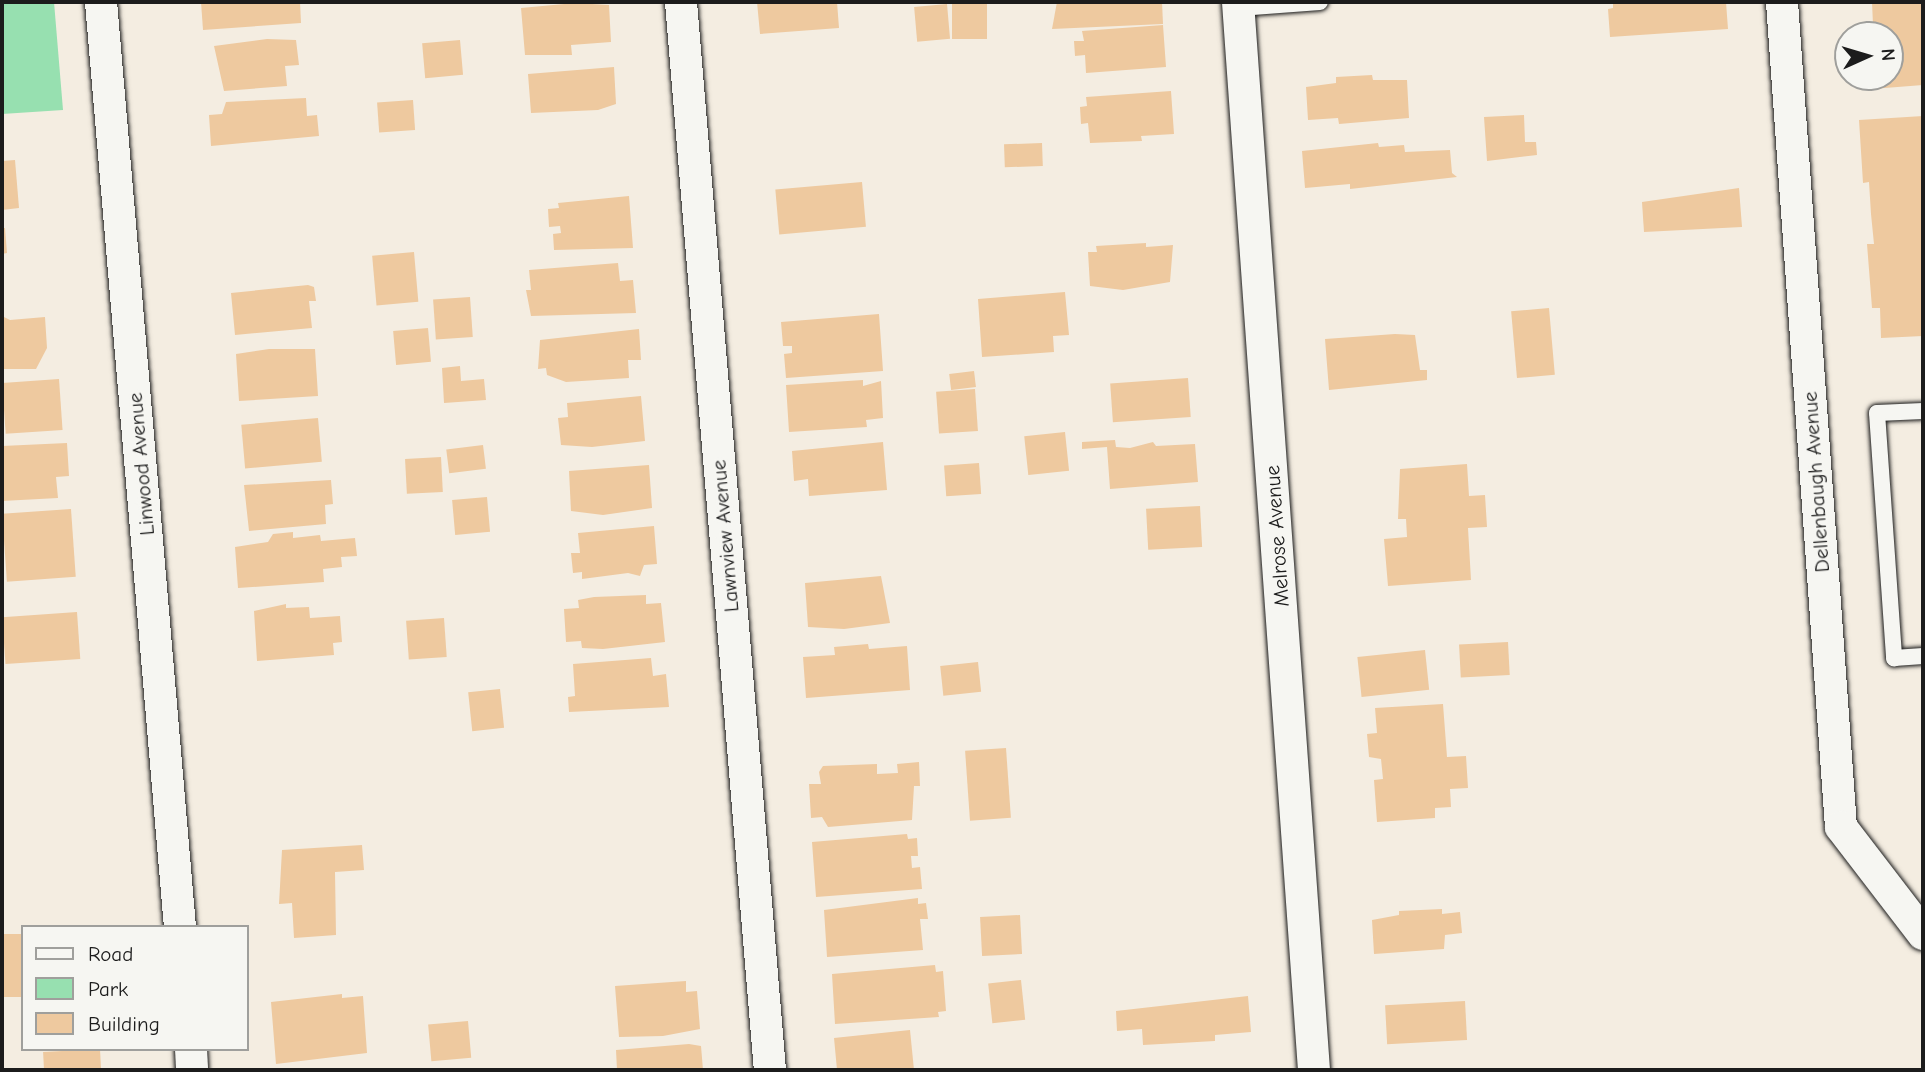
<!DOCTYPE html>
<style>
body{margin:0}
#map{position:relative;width:1925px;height:1072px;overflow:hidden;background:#f4ede1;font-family:"Comic Neue",sans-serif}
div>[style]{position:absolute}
.green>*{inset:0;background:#97e0b0}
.building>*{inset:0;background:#eec99f;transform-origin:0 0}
.roads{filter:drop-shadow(0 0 2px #1c1c1c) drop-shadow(0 0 2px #1c1c1c)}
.lane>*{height:16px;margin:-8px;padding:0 8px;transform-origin:8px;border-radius:8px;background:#f6f6f2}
.street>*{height:32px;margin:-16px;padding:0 16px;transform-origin:16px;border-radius:16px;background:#f6f6f2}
span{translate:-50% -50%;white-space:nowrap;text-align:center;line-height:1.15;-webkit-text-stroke:6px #f6f6f2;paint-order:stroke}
.street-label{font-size:21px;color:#1c1c1c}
.frame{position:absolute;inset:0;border:4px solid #1c1c1c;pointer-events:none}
.legend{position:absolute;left:21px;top:925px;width:228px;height:126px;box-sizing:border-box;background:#f6f6f2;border:2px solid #9f9f9c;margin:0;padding:9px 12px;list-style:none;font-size:21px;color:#1c1c1c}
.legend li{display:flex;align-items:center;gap:14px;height:35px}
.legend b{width:35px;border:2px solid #9f9f9c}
.north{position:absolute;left:1834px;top:21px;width:70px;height:70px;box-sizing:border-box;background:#f6f6f2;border:2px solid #9f9f9c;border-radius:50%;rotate:86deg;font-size:19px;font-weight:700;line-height:28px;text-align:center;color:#1c1c1c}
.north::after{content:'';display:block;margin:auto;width:24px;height:32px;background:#1c1c1c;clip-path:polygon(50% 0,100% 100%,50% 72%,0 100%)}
</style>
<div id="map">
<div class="green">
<div style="clip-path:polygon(2px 2px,54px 2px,63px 110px,2px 114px)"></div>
</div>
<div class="building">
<div style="clip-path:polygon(201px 2px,300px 2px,301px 23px,203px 30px)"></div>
<div style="clip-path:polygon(757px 2px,837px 2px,839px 28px,760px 34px)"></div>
<div style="left:952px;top:2px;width:35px;height:37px"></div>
<div style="clip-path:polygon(1057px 2px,1162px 2px,1163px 24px,1052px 29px)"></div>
<div style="clip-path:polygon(1613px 2px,1726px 2px,1728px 29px,1610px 37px,1608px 9px,1613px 8px)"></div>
<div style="clip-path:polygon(1872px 2px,1923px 2px,1923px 85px,1872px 89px,1871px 77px,1890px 77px,1890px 35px,1868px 35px,1867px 26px,1873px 25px)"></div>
<div style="clip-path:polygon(575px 3px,609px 5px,611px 42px,571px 45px,572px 55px,525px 55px,521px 8px)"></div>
<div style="left:947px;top:4px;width:35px;height:33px;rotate:85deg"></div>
<div style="clip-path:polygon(1163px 25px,1166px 67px,1086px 73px,1085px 55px,1075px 56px,1074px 41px,1084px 41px,1082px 31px)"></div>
<div style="clip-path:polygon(267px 39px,296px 40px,299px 65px,285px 66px,287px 86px,224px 91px,214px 46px)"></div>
<div style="left:460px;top:40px;width:35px;height:38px;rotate:85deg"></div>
<div style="clip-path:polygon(614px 67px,616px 104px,598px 110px,531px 113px,528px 74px)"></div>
<div style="clip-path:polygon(1372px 75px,1373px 80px,1407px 80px,1409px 118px,1339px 124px,1338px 118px,1308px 120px,1306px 87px,1336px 83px,1336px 77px)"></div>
<div style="clip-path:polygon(1171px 91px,1174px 134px,1141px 136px,1142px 141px,1090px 143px,1088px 123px,1081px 124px,1080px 107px,1087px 106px,1086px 97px)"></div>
<div style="clip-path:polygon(306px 98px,307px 116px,317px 115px,319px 136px,211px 146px,209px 115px,222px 114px,226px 102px)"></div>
<div style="left:413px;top:100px;width:30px;height:36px;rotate:86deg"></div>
<div style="clip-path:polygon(1524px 115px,1525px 142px,1536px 142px,1537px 155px,1487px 161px,1484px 117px)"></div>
<div style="clip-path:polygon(1923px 116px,1923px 336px,1881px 338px,1880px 308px,1872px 308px,1867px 244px,1874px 244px,1871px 214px,1869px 182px,1863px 183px,1859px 120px)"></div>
<div style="left:1042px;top:143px;width:23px;height:38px;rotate:88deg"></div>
<div style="clip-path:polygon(1378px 143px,1379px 147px,1404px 145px,1405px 152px,1450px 150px,1452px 173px,1457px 177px,1350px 189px,1350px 184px,1305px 188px,1302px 151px)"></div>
<div style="clip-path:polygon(15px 160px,19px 208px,2px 210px,2px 161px)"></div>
<div style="left:862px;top:182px;width:45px;height:87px;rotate:85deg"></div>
<div style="clip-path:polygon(1739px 188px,1742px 227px,1644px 232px,1642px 202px)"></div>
<div style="clip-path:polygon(629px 196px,633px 248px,554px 250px,553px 234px,561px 233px,560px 226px,549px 227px,548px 209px,559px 208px,558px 203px)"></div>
<div style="clip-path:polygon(2px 228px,5px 228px,7px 253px,2px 254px)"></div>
<div style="clip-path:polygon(1146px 243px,1146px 247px,1173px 245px,1170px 282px,1123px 290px,1090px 286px,1088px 252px,1097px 252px,1096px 246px)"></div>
<div style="left:414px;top:252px;width:50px;height:42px;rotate:85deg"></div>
<div style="clip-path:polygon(618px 263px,620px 281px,633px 280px,636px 313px,531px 316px,526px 290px,531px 290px,529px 270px)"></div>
<div style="clip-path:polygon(308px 285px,314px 287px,316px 301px,309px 301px,312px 328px,235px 335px,231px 293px)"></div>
<div style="clip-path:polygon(1065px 292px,1069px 335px,1053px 336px,1054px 352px,982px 357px,978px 299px)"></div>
<div style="left:470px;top:297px;width:40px;height:37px;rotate:86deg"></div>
<div style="left:1549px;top:308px;width:67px;height:38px;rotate:85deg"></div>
<div style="clip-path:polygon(879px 314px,883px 371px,786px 378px,784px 354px,792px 353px,792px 346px,783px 346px,781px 322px)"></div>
<div style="clip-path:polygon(2px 316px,10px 320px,45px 317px,47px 348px,36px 369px,2px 369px)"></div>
<div style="left:428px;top:328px;width:34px;height:35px;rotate:85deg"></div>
<div style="clip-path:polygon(639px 329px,641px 360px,628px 360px,629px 378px,566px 382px,547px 375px,546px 368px,538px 369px,540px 340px)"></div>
<div style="clip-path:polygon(1395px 334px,1415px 335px,1420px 370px,1427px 370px,1427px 380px,1329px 390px,1325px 339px)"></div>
<div style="clip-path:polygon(269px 349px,315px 349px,318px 396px,239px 401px,236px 354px)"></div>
<div style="clip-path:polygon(460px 366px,461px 381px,484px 379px,486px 400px,444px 403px,442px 368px)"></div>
<div style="left:974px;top:371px;width:16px;height:25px;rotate:83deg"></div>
<div style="left:1188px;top:378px;width:39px;height:78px;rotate:86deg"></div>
<div style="left:59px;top:379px;width:51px;height:57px;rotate:86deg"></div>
<div style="clip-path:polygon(863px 380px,863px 386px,881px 381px,883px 418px,866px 420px,867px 427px,789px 432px,786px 385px)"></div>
<div style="left:975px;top:389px;width:42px;height:39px;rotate:86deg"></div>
<div style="clip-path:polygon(641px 396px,645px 441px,592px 447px,561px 445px,558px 418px,568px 417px,567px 403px)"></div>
<div style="left:318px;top:418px;width:44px;height:77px;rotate:85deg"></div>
<div style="left:1065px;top:432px;width:39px;height:41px;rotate:84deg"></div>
<div style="clip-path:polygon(1115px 440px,1116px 447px,1130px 448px,1153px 442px,1156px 446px,1195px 444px,1198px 482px,1110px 489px,1107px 447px,1082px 449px,1082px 442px)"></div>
<div style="clip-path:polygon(883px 442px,887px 490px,809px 496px,808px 479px,794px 481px,792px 451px)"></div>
<div style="clip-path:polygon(67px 443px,69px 476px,56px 477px,58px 498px,2px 501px,2px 446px)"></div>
<div style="left:483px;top:445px;width:24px;height:37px;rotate:83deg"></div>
<div style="left:441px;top:457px;width:35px;height:36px;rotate:87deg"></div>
<div style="left:979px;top:463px;width:31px;height:35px;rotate:86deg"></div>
<div style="clip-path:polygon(1467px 464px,1469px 496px,1485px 495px,1487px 527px,1468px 528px,1471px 580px,1388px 586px,1384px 539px,1407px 537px,1406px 519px,1398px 519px,1400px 469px)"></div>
<div style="clip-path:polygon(649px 465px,652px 508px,603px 515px,571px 511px,569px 471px)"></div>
<div style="clip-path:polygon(331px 480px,333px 504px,325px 505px,326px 524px,249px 531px,244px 485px)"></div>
<div style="left:487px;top:497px;width:35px;height:35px;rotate:85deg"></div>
<div style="left:1200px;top:506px;width:41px;height:54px;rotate:87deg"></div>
<div style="left:71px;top:509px;width:68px;height:69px;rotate:86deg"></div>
<div style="clip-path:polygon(654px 526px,657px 564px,644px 565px,640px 576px,628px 573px,582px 579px,582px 572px,573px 573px,571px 553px,580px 553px,578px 533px)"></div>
<div style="clip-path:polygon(293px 532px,293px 538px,320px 535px,321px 541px,355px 538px,357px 556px,341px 557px,342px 567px,323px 569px,324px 582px,238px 588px,235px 547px,268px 542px,273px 534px)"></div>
<div style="clip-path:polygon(881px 576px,890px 623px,844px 629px,808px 627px,805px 583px)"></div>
<div style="clip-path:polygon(646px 595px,646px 604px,661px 603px,665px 642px,603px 649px,582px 648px,581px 641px,566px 642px,564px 609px,579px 608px,578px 600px,594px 597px)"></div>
<div style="clip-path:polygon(286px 604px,286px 608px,309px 607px,310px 618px,340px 616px,342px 642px,333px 643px,334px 655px,257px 661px,254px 611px)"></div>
<div style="left:77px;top:612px;width:47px;height:75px;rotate:86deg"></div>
<div style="left:444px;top:618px;width:39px;height:38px;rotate:86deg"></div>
<div style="left:1508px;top:642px;width:33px;height:49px;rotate:87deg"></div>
<div style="clip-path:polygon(868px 644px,869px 649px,907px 646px,910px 690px,806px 698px,803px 657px,835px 655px,834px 647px)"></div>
<div style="left:1425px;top:650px;width:40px;height:68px;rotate:84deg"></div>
<div style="clip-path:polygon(651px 658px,653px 676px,666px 674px,669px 707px,569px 712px,568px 697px,575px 696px,573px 664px)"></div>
<div style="left:978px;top:662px;width:30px;height:38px;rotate:84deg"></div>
<div style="left:500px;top:689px;width:39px;height:32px;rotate:84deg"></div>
<div style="clip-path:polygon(1443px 704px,1447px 757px,1466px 756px,1468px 788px,1450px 789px,1451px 807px,1435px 808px,1435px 818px,1377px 822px,1374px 780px,1383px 779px,1381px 759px,1369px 757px,1367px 734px,1377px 733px,1375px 708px)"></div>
<div style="left:1006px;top:748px;width:70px;height:41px;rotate:86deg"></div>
<div style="clip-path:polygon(919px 762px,920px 786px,914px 786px,912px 820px,828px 827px,822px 817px,811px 818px,809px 784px,821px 784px,819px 772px,823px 766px,877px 764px,877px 774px,898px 773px,897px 764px)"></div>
<div style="clip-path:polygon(907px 834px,908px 839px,917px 838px,918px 856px,911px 856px,912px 868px,920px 867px,922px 889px,816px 897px,812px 842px)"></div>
<div style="clip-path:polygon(362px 845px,364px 870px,335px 872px,336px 935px,294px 938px,292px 903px,279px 904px,282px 850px)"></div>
<div style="clip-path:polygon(918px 898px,918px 904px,926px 903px,928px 919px,920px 919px,923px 950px,827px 957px,824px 910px)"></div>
<div style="clip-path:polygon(1442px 909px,1442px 914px,1460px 912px,1462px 933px,1445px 935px,1444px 949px,1374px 954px,1372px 920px,1399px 915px,1399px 911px)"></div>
<div style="left:1020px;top:915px;width:39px;height:40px;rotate:87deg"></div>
<div style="left:23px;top:934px;width:63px;height:21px;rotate:90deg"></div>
<div style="clip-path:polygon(935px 965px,936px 972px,943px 971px,946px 1011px,938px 1012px,939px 1017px,835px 1024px,832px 974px)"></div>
<div style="left:1021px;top:980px;width:40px;height:33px;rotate:84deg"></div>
<div style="clip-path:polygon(686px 981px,686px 992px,697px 991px,700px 1029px,663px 1036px,619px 1037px,615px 986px)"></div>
<div style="clip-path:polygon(342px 994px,342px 998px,363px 996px,367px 1053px,276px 1064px,271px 1002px)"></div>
<div style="clip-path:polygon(1248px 996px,1251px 1032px,1215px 1035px,1215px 1041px,1143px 1045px,1142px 1029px,1117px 1031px,1116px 1011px)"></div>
<div style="left:1465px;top:1001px;width:39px;height:80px;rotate:87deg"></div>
<div style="left:468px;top:1021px;width:37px;height:40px;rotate:85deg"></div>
<div style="clip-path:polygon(910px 1030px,914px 1070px,837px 1070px,834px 1038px)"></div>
<div style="clip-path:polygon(689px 1044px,701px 1046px,703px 1070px,617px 1070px,616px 1050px)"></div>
<div style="left:100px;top:1049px;width:21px;height:57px;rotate:87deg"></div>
</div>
<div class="roads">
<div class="lane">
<div style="left:1239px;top:8px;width:81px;rotate:-4.2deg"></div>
<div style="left:1923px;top:411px;width:46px;rotate:177.5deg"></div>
<div style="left:1877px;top:413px;width:246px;rotate:86deg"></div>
<div style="left:1894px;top:658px;width:29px;rotate:-4deg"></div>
</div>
<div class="street">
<div style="left:101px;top:2px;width:928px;rotate:85.12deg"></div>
<div style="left:681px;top:2px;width:1072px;rotate:85.24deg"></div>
<div style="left:1238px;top:2px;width:1071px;rotate:85.93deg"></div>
<div style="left:1782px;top:2px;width:827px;rotate:85.91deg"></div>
<div style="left:1841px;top:827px;width:135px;rotate:52.5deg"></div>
<div style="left:191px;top:1049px;width:21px;rotate:87deg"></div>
</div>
</div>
<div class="street-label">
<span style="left:141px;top:464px;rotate:-95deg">Linwood Avenue</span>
<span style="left:1816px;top:482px;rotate:-94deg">Dellenbaugh Avenue</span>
<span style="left:725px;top:536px;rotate:-95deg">Lawnview Avenue</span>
<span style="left:1277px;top:536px;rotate:-94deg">Melrose Avenue</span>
</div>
<div class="frame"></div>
<ul class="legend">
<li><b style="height:9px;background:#f6f6f2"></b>Road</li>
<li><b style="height:19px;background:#97e0b0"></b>Park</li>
<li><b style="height:19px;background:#eec99f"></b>Building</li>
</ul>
<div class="north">N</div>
</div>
